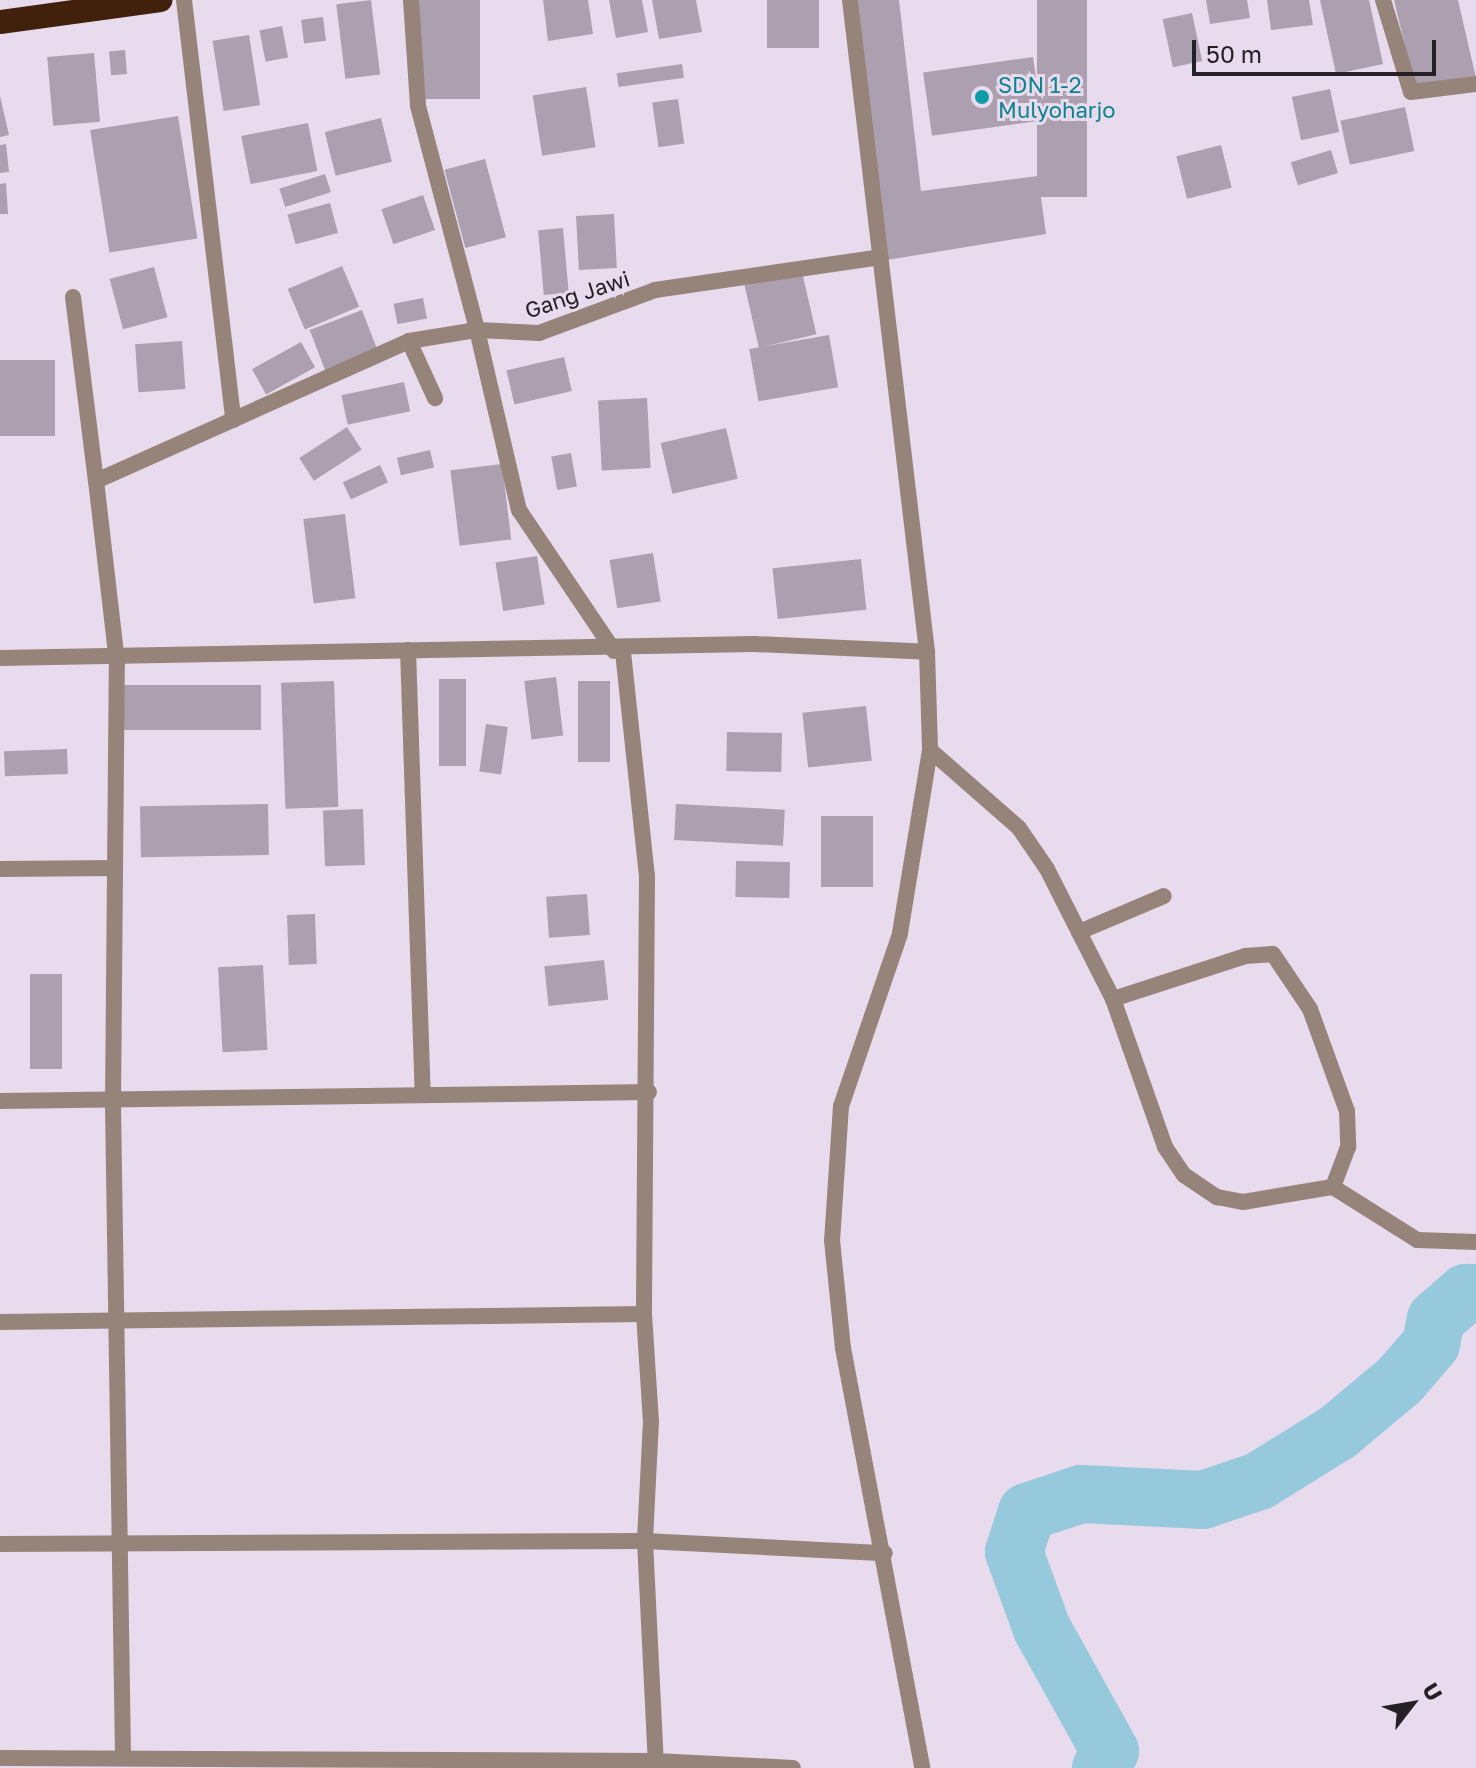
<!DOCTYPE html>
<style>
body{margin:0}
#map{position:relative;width:1476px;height:1768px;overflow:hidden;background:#e8dbed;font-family:"Golos Text",sans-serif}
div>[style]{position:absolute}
.river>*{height:58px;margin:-29px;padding:0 29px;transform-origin:29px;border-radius:29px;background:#96c9db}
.building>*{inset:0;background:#aca0b0;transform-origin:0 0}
.lane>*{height:16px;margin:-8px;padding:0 8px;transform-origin:8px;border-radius:8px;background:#96847a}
.street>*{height:16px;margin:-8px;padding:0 8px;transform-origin:8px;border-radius:8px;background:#96847a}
.highway>*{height:24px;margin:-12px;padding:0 12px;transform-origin:12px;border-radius:12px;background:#41200c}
.dots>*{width:22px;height:22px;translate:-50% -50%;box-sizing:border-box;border:4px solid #e8dbed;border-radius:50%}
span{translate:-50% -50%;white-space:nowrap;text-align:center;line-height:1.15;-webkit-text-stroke:6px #e8dbed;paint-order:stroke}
.culture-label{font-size:22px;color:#0d838f}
.left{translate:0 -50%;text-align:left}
.street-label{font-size:22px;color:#252026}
.north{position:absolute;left:1372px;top:1664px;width:80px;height:80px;-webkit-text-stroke:6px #e8dbed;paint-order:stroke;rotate:59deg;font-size:22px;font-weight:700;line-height:32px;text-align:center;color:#252026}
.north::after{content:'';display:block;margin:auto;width:28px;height:36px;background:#252026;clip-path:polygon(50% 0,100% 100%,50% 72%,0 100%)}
.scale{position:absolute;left:1192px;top:40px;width:244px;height:36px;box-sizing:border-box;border:4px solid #252026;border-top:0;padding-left:10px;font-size:24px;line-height:28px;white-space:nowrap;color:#252026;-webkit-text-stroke:6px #e8dbed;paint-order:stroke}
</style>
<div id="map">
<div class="river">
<div style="left:1101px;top:1768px;width:19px;rotate:-62deg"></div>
<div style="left:1110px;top:1751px;width:140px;rotate:-119.1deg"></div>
<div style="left:1042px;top:1629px;width:82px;rotate:-110deg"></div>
<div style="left:1014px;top:1552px;width:42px;rotate:-72deg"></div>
<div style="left:1027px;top:1512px;width:57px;rotate:-18.4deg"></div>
<div style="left:1081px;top:1494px;width:122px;rotate:2.8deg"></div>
<div style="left:1203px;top:1500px;width:59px;rotate:-18.7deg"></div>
<div style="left:1259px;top:1481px;width:93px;rotate:-31.8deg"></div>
<div style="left:1338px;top:1432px;width:81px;rotate:-40deg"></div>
<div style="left:1400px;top:1380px;width:48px;rotate:-49.3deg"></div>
<div style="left:1431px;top:1344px;width:25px;rotate:-79deg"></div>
<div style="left:1436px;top:1319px;width:40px;rotate:-41deg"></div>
<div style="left:1466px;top:1293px;width:10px"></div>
</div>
<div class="building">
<div style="left:371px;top:0;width:75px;height:35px;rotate:83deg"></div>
<div style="left:416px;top:0;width:64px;height:99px"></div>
<div style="clip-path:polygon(543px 0,588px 0,593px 34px,548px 41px)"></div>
<div style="clip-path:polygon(609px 0,642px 0,648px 32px,616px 38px)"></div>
<div style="clip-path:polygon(652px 0,696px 0,702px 32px,659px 39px)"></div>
<div style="left:767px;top:0;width:52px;height:48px"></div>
<div style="clip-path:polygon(858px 0,899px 0,921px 191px,1038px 176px,1046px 234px,887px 260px)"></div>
<div style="left:1037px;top:0;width:50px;height:197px"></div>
<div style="clip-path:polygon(1206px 0,1247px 0,1250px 18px,1210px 24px)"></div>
<div style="clip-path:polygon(1267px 0,1309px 0,1313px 25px,1271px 30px)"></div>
<div style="clip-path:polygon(1320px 0,1369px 0,1383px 64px,1336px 74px)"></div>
<div style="clip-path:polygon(1394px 0,1458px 0,1476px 78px,1416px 92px)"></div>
<div style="left:1192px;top:13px;width:49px;height:30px;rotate:78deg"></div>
<div style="left:323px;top:17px;width:24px;height:22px;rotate:83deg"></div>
<div style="left:282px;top:26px;width:32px;height:23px;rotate:79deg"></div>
<div style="left:249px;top:35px;width:71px;height:37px;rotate:81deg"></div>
<div style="left:125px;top:50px;width:24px;height:16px;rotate:85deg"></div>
<div style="left:94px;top:53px;width:69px;height:47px;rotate:85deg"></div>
<div style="left:1033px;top:57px;width:64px;height:111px;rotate:82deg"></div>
<div style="left:682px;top:64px;width:14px;height:66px;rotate:82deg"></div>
<div style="left:586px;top:87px;width:61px;height:54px;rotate:81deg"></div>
<div style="left:1330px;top:89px;width:44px;height:39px;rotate:78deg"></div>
<div style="clip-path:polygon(0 96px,9px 135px,0 137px)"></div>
<div style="left:678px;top:99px;width:45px;height:26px;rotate:82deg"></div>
<div style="left:1405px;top:107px;width:45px;height:66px;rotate:78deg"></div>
<div style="left:178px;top:116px;width:124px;height:89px;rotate:81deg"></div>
<div style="left:381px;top:118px;width:45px;height:58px;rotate:76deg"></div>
<div style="left:308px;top:123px;width:49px;height:68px;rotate:79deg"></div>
<div style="clip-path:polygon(6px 144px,9px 172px,0 173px,0 145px)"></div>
<div style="left:1221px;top:145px;width:44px;height:46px;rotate:76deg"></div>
<div style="left:1331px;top:150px;width:24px;height:42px;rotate:73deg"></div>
<div style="left:485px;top:159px;width:81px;height:42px;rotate:75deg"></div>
<div style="left:325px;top:174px;width:19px;height:48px;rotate:72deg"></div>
<div style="clip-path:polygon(6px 183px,8px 214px,0 214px,0 184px)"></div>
<div style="left:423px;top:195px;width:37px;height:44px;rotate:71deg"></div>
<div style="left:330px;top:203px;width:31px;height:44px;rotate:75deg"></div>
<div style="left:614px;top:214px;width:54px;height:38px;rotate:87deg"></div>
<div style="left:563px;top:228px;width:65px;height:25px;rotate:85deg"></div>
<div style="left:342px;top:266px;width:44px;height:59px;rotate:67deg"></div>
<div style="left:154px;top:267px;width:52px;height:46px;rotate:75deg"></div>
<div style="left:802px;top:272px;width:64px;height:59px;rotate:77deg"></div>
<div style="left:423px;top:298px;width:21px;height:30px;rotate:79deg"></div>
<div style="left:362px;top:310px;width:44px;height:56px;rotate:69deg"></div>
<div style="left:829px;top:335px;width:53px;height:81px;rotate:80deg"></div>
<div style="left:182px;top:341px;width:48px;height:47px;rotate:86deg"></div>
<div style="left:301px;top:342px;width:29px;height:56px;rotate:61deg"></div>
<div style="left:564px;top:357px;width:35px;height:59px;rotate:77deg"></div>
<div style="left:0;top:360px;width:55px;height:76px"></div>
<div style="left:404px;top:382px;width:30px;height:64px;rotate:78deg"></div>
<div style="left:647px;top:398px;width:70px;height:49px;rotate:87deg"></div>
<div style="left:347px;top:427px;width:27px;height:57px;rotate:57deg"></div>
<div style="left:726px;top:428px;width:52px;height:67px;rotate:77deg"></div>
<div style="left:430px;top:450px;width:18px;height:34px;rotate:77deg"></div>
<div style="left:571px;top:453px;width:34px;height:20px;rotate:80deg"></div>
<div style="left:502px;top:464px;width:76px;height:52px;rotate:83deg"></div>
<div style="left:380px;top:465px;width:19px;height:41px;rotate:65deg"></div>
<div style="left:345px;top:514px;width:85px;height:42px;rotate:83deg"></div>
<div style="left:653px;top:553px;width:49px;height:44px;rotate:81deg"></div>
<div style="left:537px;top:556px;width:49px;height:42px;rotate:81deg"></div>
<div style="left:861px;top:559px;width:51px;height:89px;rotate:84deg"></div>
<div style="left:556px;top:677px;width:59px;height:32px;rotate:83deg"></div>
<div style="left:439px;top:679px;width:27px;height:87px"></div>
<div style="left:334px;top:681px;width:126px;height:53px;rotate:88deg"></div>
<div style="left:578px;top:681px;width:32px;height:81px"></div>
<div style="left:120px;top:685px;width:141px;height:45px"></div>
<div style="left:866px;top:706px;width:55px;height:64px;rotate:84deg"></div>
<div style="left:486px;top:724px;width:22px;height:48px;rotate:8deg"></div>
<div style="left:727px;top:732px;width:55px;height:39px;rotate:1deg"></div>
<div style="left:67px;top:749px;width:25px;height:63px;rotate:88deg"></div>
<div style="left:268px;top:804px;width:51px;height:128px;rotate:89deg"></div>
<div style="left:676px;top:804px;width:109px;height:36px;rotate:3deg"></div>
<div style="left:363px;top:809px;width:56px;height:40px;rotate:88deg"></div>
<div style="left:821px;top:816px;width:52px;height:71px"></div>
<div style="left:736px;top:861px;width:54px;height:36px;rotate:1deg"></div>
<div style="left:587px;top:894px;width:41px;height:41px;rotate:86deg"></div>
<div style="left:315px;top:914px;width:50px;height:28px;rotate:88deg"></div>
<div style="left:604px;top:960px;width:40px;height:60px;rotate:84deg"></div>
<div style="left:263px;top:965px;width:85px;height:45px;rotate:87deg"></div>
<div style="left:30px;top:974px;width:32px;height:95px"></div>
</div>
<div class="lane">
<div style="left:1383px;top:0;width:96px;rotate:73.1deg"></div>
<div style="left:1411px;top:92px;width:65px;rotate:-7deg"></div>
</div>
<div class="street">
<div style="left:184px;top:0;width:423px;rotate:83.3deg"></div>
<div style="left:411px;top:0;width:106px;rotate:86.2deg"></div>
<div style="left:418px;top:106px;width:232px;rotate:75.2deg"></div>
<div style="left:477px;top:330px;width:62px;rotate:2.8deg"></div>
<div style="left:539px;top:333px;width:124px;rotate:-20.3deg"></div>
<div style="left:655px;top:290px;width:228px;rotate:-8.3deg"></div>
<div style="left:850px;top:0;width:657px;rotate:83.26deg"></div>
<div style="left:927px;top:652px;width:98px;rotate:88.2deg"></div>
<div style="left:930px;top:750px;width:186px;rotate:99.3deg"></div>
<div style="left:900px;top:934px;width:182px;rotate:108.9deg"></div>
<div style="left:841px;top:1106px;width:134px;rotate:93.8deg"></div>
<div style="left:832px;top:1240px;width:109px;rotate:84.2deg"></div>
<div style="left:843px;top:1348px;width:427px;rotate:79.3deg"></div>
<div style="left:73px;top:297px;width:185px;rotate:82.9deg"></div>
<div style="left:409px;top:341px;width:63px;rotate:65.5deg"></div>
<div style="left:408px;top:650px;width:443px;rotate:88.1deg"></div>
<div style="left:623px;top:652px;width:225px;rotate:83.9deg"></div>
<div style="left:647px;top:876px;width:438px;rotate:90.4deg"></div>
<div style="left:644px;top:1314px;width:107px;rotate:86.3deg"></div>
<div style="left:651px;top:1421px;width:120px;rotate:92.9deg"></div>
<div style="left:645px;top:1541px;width:227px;rotate:87.2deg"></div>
<div style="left:0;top:658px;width:754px;rotate:-1.06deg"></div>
<div style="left:754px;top:644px;width:173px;rotate:2.6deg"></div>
<div style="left:930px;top:750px;width:118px;rotate:41.2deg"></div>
<div style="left:1019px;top:828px;width:50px;rotate:55.7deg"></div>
<div style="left:1047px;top:869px;width:146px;rotate:63.1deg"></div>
<div style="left:1113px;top:999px;width:157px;rotate:70.6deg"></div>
<div style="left:1165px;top:1147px;width:34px;rotate:56deg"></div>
<div style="left:1184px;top:1175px;width:40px;rotate:34deg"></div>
<div style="left:1217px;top:1197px;width:26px;rotate:11deg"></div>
<div style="left:1243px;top:1202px;width:91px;rotate:-9.5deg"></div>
<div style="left:0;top:869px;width:115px;rotate:-0.5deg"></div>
<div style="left:1079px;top:932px;width:92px;rotate:-23deg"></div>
<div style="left:1113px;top:999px;width:139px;rotate:-18deg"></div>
<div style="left:1245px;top:956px;width:28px;rotate:-4deg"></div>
<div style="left:1273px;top:954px;width:66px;rotate:56.1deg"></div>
<div style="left:1310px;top:1009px;width:109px;rotate:70.1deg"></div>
<div style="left:1347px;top:1111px;width:36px;rotate:88deg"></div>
<div style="left:1348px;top:1147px;width:43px;rotate:110.6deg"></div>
<div style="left:1333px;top:1187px;width:99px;rotate:32.2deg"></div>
<div style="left:1417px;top:1240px;width:59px;rotate:1.9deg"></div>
<div style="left:0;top:1101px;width:649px;rotate:-0.79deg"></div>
<div style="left:0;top:1322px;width:644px;rotate:-0.71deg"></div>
<div style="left:0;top:1544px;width:645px;rotate:-0.27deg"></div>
<div style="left:645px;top:1541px;width:240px;rotate:2.9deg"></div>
<div style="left:123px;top:1756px;width:654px;rotate:-90.88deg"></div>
<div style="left:113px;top:1102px;width:440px;rotate:-89.5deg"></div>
<div style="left:117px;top:662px;width:182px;rotate:-96.6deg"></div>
<div style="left:96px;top:481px;width:343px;rotate:-24.1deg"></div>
<div style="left:409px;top:341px;width:69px;rotate:-9.2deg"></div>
<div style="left:477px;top:330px;width:185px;rotate:76.9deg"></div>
<div style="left:519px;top:510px;width:170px;rotate:56deg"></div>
<div style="left:0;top:1758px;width:656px;rotate:0.26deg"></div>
<div style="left:656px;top:1761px;width:137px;rotate:2.9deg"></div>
</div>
<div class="highway">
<div style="left:0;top:22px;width:162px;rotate:-7.8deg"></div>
</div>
<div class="dots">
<div style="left:982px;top:97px;background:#0f9aa8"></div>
</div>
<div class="culture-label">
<span class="left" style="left:998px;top:97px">SDN 1-2<br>Mulyoharjo</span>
</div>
<div class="street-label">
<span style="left:577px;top:294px;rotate:-18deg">Gang Jawi</span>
</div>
<div class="north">U</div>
<div class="scale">50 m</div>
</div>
